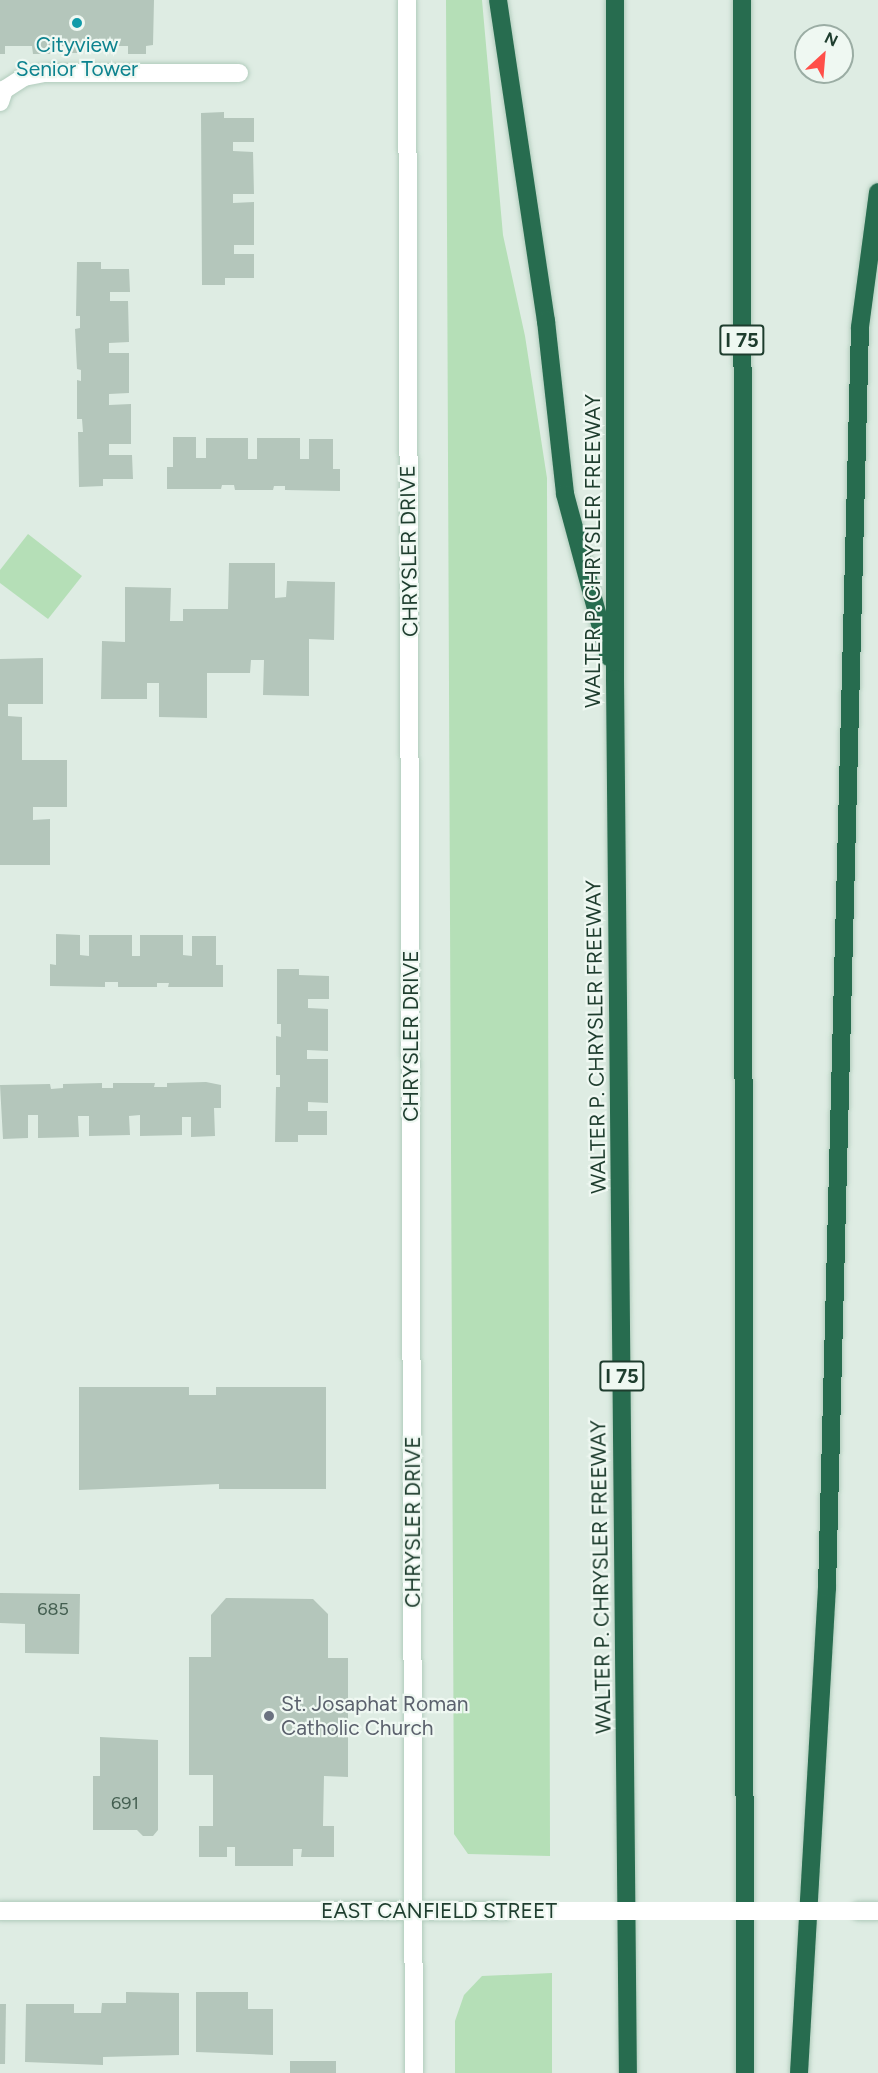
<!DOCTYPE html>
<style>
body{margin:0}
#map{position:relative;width:878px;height:2073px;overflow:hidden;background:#deece3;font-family:Figtree,sans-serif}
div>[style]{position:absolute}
.green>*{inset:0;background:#b5dfb7}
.building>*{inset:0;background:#b4c6bb;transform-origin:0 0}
.roads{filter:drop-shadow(0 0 2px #b1ccbc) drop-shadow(0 0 2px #b1ccbc)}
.lane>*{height:18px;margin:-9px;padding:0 9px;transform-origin:9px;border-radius:9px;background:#fff}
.street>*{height:18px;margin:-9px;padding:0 9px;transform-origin:9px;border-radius:9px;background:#fff}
.secondary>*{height:18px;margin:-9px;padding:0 9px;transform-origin:9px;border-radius:9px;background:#fff}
.highway>*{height:18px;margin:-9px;padding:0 9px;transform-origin:9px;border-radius:9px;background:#276c4f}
.street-bridge>*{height:18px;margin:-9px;padding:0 9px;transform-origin:9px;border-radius:9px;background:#fff}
.dots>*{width:16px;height:16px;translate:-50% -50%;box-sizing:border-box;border:3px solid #eff8f2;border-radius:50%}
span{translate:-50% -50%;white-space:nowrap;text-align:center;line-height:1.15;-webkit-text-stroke:4.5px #eff8f2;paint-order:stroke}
.number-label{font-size:18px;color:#445f51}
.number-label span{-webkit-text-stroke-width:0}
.shield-label span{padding:2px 4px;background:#eff8f2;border:2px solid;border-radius:4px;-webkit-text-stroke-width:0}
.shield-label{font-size:20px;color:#1e3d2e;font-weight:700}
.culture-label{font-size:21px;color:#0d838f}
.street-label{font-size:21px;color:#1e3d2e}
.worship-label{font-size:21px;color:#5b616d}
.left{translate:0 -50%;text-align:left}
.north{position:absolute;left:794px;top:24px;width:60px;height:60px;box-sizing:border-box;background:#eff8f2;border:2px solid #9bada4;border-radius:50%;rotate:26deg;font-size:16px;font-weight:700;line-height:24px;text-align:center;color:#1e3d2e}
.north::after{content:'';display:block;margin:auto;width:21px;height:27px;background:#ff4f49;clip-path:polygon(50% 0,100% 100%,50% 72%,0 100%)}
</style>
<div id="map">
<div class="green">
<div style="clip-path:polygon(446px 0,482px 0,503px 235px,525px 336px,547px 478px,550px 1856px,468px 1854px,454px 1834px)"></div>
<div style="clip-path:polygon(28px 534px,82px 576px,48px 619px,0 583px,0 570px)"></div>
<div style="clip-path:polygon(552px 1973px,552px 2073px,455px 2073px,455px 2021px,464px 1995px,482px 1976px)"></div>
</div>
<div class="building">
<div style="clip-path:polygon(0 0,154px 0,153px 45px,146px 46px,146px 54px,128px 54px,128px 46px,83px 46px,83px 53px,66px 53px,66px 46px,51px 46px,52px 54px,33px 54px,32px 46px,5px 46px,5px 54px,0 54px)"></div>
<div style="clip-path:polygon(224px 112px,224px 118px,254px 118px,254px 142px,233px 142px,233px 151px,253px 152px,254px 194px,233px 194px,233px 203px,254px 202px,254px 245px,234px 245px,234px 254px,254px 254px,254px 278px,225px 278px,225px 285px,202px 285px,201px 113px)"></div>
<div style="clip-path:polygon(77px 262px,101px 262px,101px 269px,129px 269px,130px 292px,110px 292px,110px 301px,128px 301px,129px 342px,109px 343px,109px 353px,129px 353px,129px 393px,109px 394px,109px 405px,131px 404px,131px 444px,109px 444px,109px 455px,132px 455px,133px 479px,103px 479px,103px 486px,79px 487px,78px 432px,83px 432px,82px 419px,77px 419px,77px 380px,81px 381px,81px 370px,77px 369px,75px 329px,80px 328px,80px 316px,76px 316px)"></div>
<div style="clip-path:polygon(173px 437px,196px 437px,196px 458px,206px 458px,206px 438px,248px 438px,248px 459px,257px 459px,257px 438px,300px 438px,300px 459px,309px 459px,309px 439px,333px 439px,333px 469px,340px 469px,340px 491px,285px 490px,285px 486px,274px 486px,273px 490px,235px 490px,234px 485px,222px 485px,221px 489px,167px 489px,167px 467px,173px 467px)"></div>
<div style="clip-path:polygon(229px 563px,275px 563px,275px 598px,286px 597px,287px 581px,335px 582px,334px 640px,309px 639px,309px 696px,263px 695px,264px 660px,251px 660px,250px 673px,207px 673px,207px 718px,159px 717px,159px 683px,147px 683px,147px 699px,101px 699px,102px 641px,125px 642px,125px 587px,171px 588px,170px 621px,183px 621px,183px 609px,228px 609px)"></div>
<div style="clip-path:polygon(43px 658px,43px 704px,8px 704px,8px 716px,22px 717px,22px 760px,67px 760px,67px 807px,33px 807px,33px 820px,50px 819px,50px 865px,0 865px,0 659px)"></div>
<div style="clip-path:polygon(56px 934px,80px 935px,80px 955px,89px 956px,89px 935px,132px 935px,132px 956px,140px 956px,140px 935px,183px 935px,183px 955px,192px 956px,192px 936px,216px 936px,216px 965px,223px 965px,223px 987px,168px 987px,169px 983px,157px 983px,157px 987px,118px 987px,118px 982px,105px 982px,105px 987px,50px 986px,50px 964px,56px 965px)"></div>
<div style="clip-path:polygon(277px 969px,299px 969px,299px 975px,329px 976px,329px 999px,308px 999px,308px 1008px,328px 1009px,328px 1051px,307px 1050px,307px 1059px,328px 1059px,328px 1103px,308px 1102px,308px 1111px,327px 1111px,327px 1135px,298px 1135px,298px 1142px,275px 1142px,276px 1087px,280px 1087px,280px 1075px,276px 1075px,276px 1036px,281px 1037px,281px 1024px,277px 1024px)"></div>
<div style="clip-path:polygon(206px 1082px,221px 1085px,221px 1108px,214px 1108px,215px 1136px,191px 1137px,191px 1117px,182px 1117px,182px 1135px,140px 1136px,140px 1115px,129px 1116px,130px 1135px,89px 1136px,89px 1116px,78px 1116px,79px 1137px,38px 1138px,38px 1115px,28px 1115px,28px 1138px,3px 1139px,0 1085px,50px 1084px,51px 1089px,63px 1088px,63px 1084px,102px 1083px,102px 1088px,113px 1088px,113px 1083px,155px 1083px,154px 1087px,167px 1087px,167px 1083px)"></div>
<div style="clip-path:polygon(79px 1387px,189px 1387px,189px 1395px,216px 1395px,216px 1387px,326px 1387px,326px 1489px,219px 1489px,219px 1484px,79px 1490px)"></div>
<div style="clip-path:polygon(0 1593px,80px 1594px,79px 1654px,25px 1653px,25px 1624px,0 1623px)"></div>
<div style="clip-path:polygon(226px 1598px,313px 1599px,328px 1614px,328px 1658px,348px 1658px,348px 1777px,324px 1776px,323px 1826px,334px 1826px,334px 1857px,301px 1857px,302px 1849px,293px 1849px,293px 1866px,235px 1866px,235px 1847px,227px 1847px,227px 1857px,199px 1857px,199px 1826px,213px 1826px,213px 1775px,189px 1775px,189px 1657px,211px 1657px,211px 1615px)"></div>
<div style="clip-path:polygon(100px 1737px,158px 1740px,158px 1830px,153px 1836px,143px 1836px,137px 1830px,93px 1830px,93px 1776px,100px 1776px)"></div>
<div style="clip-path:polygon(126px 1992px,179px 1993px,179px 2055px,103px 2057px,103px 2065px,25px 2062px,26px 2004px,74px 2004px,74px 2013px,101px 2013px,102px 2003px,126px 2003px)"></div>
<div style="clip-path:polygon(196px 1992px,248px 1992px,248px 2009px,273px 2009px,273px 2055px,196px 2052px)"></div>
<div style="clip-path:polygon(0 2004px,6px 2004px,5px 2064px,0 2064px)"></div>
<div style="left:290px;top:2061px;width:46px;height:12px"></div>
</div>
<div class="roads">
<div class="lane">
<div style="left:0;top:102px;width:13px;rotate:-72deg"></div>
<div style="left:4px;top:90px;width:24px;rotate:-33deg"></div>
<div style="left:24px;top:77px;width:21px;rotate:-11deg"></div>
<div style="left:45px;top:73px;width:194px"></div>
</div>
<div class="street">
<div style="left:0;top:1911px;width:506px"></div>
<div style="left:859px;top:1911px;width:19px"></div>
</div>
<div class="secondary">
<div style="left:407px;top:0;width:2073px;rotate:89.81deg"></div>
</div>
<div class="highway">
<div style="left:498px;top:0;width:325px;rotate:81.5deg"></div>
<div style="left:546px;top:321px;width:174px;rotate:83.7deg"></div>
<div style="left:565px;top:494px;width:169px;rotate:74.9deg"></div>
<div style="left:615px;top:0;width:679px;rotate:90deg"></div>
<div style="left:615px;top:679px;width:1394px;rotate:89.47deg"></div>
<div style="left:742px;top:0;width:2073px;rotate:89.92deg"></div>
<div style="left:799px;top:2073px;width:486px;rotate:-86.7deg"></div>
<div style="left:827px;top:1588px;width:1261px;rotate:-88.5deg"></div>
<div style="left:860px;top:327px;width:136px;rotate:-82.4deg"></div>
</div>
</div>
<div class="street-bridge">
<div style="left:506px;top:1911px;width:353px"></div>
</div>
<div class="dots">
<div style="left:77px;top:23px;background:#0f9aa8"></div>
<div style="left:269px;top:1716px;background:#6b7280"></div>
</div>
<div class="number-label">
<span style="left:53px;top:1609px">685</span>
<span style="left:125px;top:1803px">691</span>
</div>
<div class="shield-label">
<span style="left:742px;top:340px">I 75</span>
<span style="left:622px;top:1376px">I 75</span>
</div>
<div class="culture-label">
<span style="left:77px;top:57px">Cityview<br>Senior Tower</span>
</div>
<div class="street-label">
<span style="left:409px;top:551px;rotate:-91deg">CHRYSLER DRIVE</span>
<span style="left:593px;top:551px;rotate:-90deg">WALTER P. CHRYSLER FREEWAY</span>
<span style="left:411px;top:1036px;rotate:-90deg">CHRYSLER DRIVE</span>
<span style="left:596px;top:1037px;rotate:-91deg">WALTER P. CHRYSLER FREEWAY</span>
<span style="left:413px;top:1522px;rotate:-90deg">CHRYSLER DRIVE</span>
<span style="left:601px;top:1577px;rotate:-91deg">WALTER P. CHRYSLER FREEWAY</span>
<span style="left:439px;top:1911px">EAST CANFIELD STREET</span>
</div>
<div class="worship-label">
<span class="left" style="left:281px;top:1716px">St. Josaphat Roman<br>Catholic Church</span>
</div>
<div class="north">N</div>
</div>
